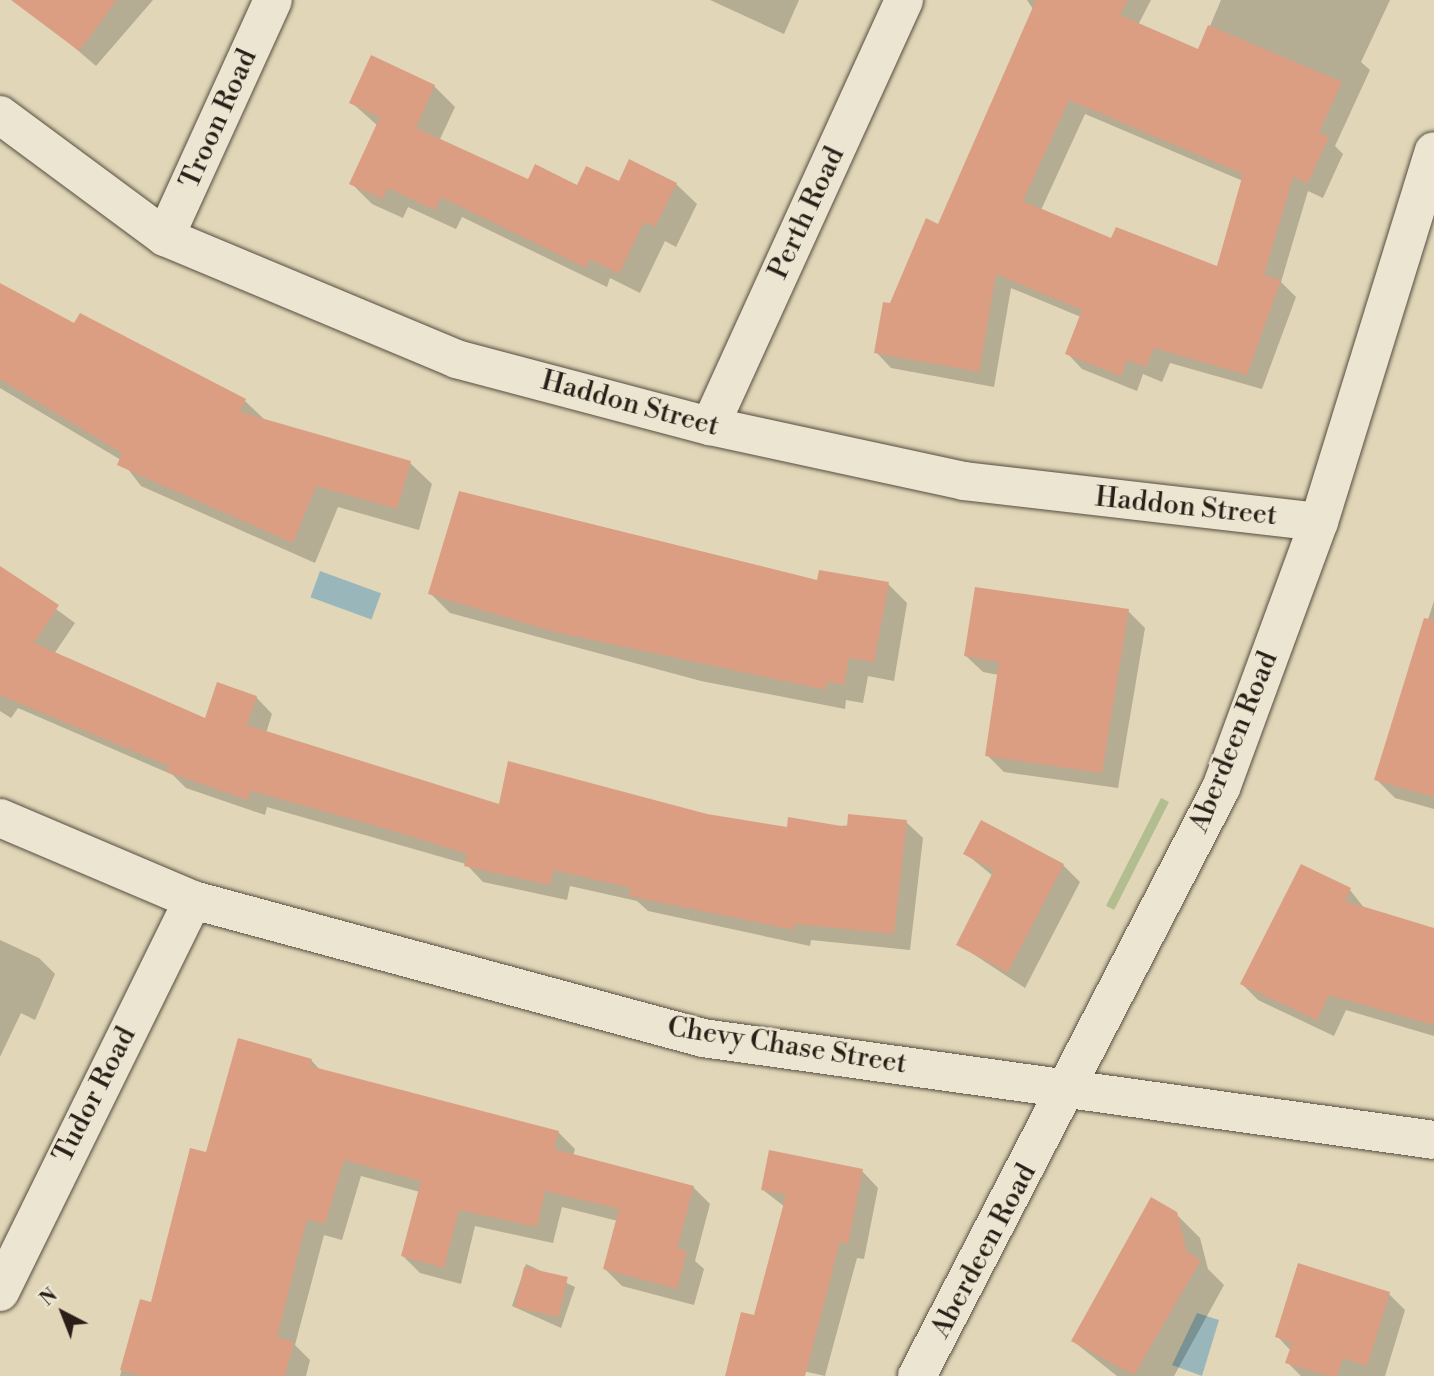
<!DOCTYPE html>
<style>
body{margin:0}
#map{position:relative;width:1434px;height:1376px;overflow:hidden;background:#e1d7b8;font-family:"Libre Bodoni",serif}
div>[style]{position:absolute}
.green>*{inset:0;background:#b2be8f;transform-origin:0 0}
.water>*{inset:0;background:#99b7ba;transform-origin:0 0}
.shadow>*{inset:0;background:#0003}
.building>*{inset:0;background:#db9e83;transform-origin:0 0}
.roads{filter:drop-shadow(0 0 2px #584d40) drop-shadow(0 0 2px #584d40)}
.minor>*{height:38px;margin:-19px;padding:0 19px;transform-origin:19px;border-radius:19px;background:#ece5d1}
span{translate:-50% -50%;white-space:nowrap;text-align:center;line-height:1.15;-webkit-text-stroke:5px #ece5d1;paint-order:stroke}
.street-label{font-size:28px;color:#2a1f18}
.north{position:absolute;left:28px;top:1278px;width:70px;height:70px;-webkit-text-stroke:5px #ece5d1;paint-order:stroke;rotate:318deg;font-size:19px;font-weight:700;line-height:28px;text-align:center;color:#2a1f18}
.north::after{content:'';display:block;margin:auto;width:24px;height:32px;background:#2a1f18;clip-path:polygon(50% 0,100% 100%,50% 72%,0 100%)}
</style>
<div id="map">
<div class="green">
<div style="left:1161px;top:798px;width:9px;height:121px;rotate:27deg"></div>
</div>
<div class="water">
<div style="left:320px;top:571px;width:65px;height:28px;rotate:20deg"></div>
<div style="clip-path:polygon(1197px 1313px,1219px 1320px,1202px 1376px,1172px 1365px)"></div>
</div>
<div class="shadow">
<div style="clip-path:polygon(19px 0,153px 0,96px 66px)"></div>
<div style="clip-path:polygon(710px 0,799px 0,784px 34px)"></div>
<div style="clip-path:polygon(evenodd,1027px 0,1151px 0,1138px 25px,1199px 52px,1221px 0,1390px 0,1361px 62px,1370px 70px,1335px 146px,1343px 154px,1323px 198px,1308px 191px,1281px 282px,1296px 297px,1262px 389px,1170px 363px,1162px 382px,1143px 374px,1137px 391px,1082px 369px,1067px 353px,1081px 317px,1011px 288px,994px 387px,891px 368px,876px 352px,891px 305px,939px 226px,1033px 9px,1027px 0,1085px 114px,1243px 181px,1218px 268px,1112px 240px,1041px 210px,1085px 114px)"></div>
<div style="clip-path:polygon(434px 86px,455px 107px,440px 139px,529px 181px,578px 187px,676px 184px,697px 204px,676px 247px,665px 241px,640px 293px,610px 278px,607px 287px,462px 217px,456px 229px,408px 207px,403px 218px,372px 204px,351px 183px,378px 126px,351px 102px)"></div>
<div style="clip-path:polygon(0 312px,75px 326px,81px 315px,245px 401px,266px 421px,410px 463px,432px 484px,419px 530px,338px 507px,315px 563px,141px 486px,121px 460px,0 388px)"></div>
<div style="clip-path:polygon(0 568px,75px 623px,54px 654px,206px 721px,256px 697px,272px 714px,266px 733px,500px 806px,706px 815px,788px 829px,906px 822px,923px 838px,910px 950px,811px 940px,810px 946px,648px 911px,637px 901px,570px 886px,567px 900px,483px 882px,466px 864px,267px 807px,265px 815px,186px 788px,173px 775px,18px 708px,11px 718px,0 711px)"></div>
<div style="clip-path:polygon(888px 584px,907px 603px,894px 681px,868px 676px,863px 703px,846px 700px,845px 709px,701px 681px,450px 613px,430px 593px)"></div>
<div style="clip-path:polygon(1434px 601px,1434px 809px,1395px 798px,1376px 779px)"></div>
<div style="clip-path:polygon(1128px 611px,1145px 628px,1118px 788px,1004px 772px,987px 755px,999px 675px,983px 672px,966px 656px)"></div>
<div style="clip-path:polygon(982px 823px,1063px 865px,1080px 882px,1025px 988px,958px 944px,993px 876px,965px 853px)"></div>
<div style="clip-path:polygon(1302px 867px,1350px 890px,1365px 909px,1434px 929px,1434px 1036px,1346px 1010px,1334px 1036px,1258px 1000px,1242px 984px)"></div>
<div style="clip-path:polygon(0 940px,39px 958px,55px 974px,35px 1020px,21px 1013px,0 1057px)"></div>
<div style="clip-path:polygon(311px 1060px,321px 1071px,558px 1132px,575px 1149px,573px 1156px,693px 1187px,710px 1204px,695px 1261px,704px 1269px,694px 1305px,622px 1286px,605px 1269px,618px 1221px,562px 1207px,553px 1243px,475px 1226px,461px 1284px,420px 1273px,403px 1256px,420px 1192px,361px 1176px,342px 1240px,324px 1235px,295px 1345px,310px 1360px,306px 1376px,120px 1376px,141px 1301px,152px 1304px,207px 1154px)"></div>
<div style="clip-path:polygon(862px 1171px,878px 1188px,864px 1259px,857px 1258px,825px 1376px,764px 1362px,785px 1207px,763px 1190px)"></div>
<div style="clip-path:polygon(1175px 1213px,1200px 1238px,1208px 1269px,1224px 1285px,1174px 1376px,1117px 1376px,1073px 1341px)"></div>
<div style="clip-path:polygon(526px 1264px,575px 1287px,561px 1328px,512px 1306px)"></div>
<div style="clip-path:polygon(1389px 1294px,1405px 1310px,1385px 1376px,1301px 1376px,1287px 1362px,1291px 1351px,1277px 1336px)"></div>
</div>
<div class="building">
<div style="clip-path:polygon(11px 0,117px 0,79px 51px)"></div>
<div style="clip-path:polygon(evenodd,1036px 0,1128px 0,1120px 15px,1198px 49px,1208px 25px,1342px 82px,1319px 132px,1329px 137px,1308px 183px,1293px 177px,1264px 275px,1281px 280px,1247px 375px,1154px 348px,1146px 367px,1127px 360px,1121px 376px,1065px 354px,1082px 310px,996px 274px,979px 372px,874px 353px,883px 302px,890px 303px,926px 218px,938px 224px,1036px 0,1069px 100px,1243px 174px,1217px 266px,1116px 227px,1111px 238px,1023px 201px,1069px 100px)"></div>
<div style="clip-path:polygon(371px 55px,435px 85px,416px 128px,528px 179px,535px 164px,577px 185px,586px 166px,619px 181px,629px 159px,677px 183px,655px 227px,644px 222px,619px 274px,590px 259px,586px 268px,441px 197px,435px 210px,388px 188px,383px 199px,349px 184px,380px 117px,349px 103px)"></div>
<div style="clip-path:polygon(0 283px,74px 323px,80px 313px,246px 399px,240px 412px,411px 461px,397px 509px,316px 486px,293px 543px,117px 465px,122px 453px,0 379px)"></div>
<div style="clip-path:polygon(459px 491px,817px 580px,819px 570px,889px 582px,874px 662px,849px 658px,844px 685px,827px 682px,826px 690px,555px 632px,428px 594px)"></div>
<div style="clip-path:polygon(0 566px,59px 605px,34px 643px,205px 718px,217px 682px,257px 696px,247px 725px,499px 804px,508px 761px,707px 814px,787px 827px,788px 817px,847px 827px,848px 814px,907px 820px,894px 934px,795px 924px,794px 930px,629px 896px,631px 888px,554px 870px,550px 885px,464px 866px,467px 854px,387px 829px,251px 791px,248px 800px,167px 772px,169px 766px,0 695px)"></div>
<div style="clip-path:polygon(975px 587px,1129px 609px,1102px 773px,985px 756px,999px 662px,964px 656px)"></div>
<div style="clip-path:polygon(1424px 618px,1434px 620px,1434px 797px,1374px 780px)"></div>
<div style="clip-path:polygon(981px 820px,1064px 864px,1008px 972px,956px 945px,994px 870px,963px 854px)"></div>
<div style="clip-path:polygon(1301px 864px,1351px 888px,1345px 901px,1434px 928px,1434px 1025px,1329px 995px,1317px 1020px,1240px 984px)"></div>
<div style="clip-path:polygon(238px 1038px,312px 1059px,310px 1066px,559px 1131px,554px 1149px,694px 1186px,677px 1248px,687px 1251px,677px 1289px,603px 1269px,619px 1209px,545px 1191px,537px 1227px,459px 1210px,444px 1268px,401px 1256px,421px 1181px,344px 1160px,325px 1224px,307px 1219px,277px 1337px,294px 1342px,285px 1376px,142px 1376px,120px 1370px,140px 1299px,151px 1302px,190px 1148px,206px 1152px)"></div>
<div style="clip-path:polygon(769px 1150px,863px 1169px,848px 1244px,840px 1242px,805px 1376px,725px 1376px,741px 1312px,754px 1315px,786px 1195px,761px 1190px)"></div>
<div style="clip-path:polygon(1151px 1197px,1177px 1212px,1187px 1252px,1201px 1260px,1134px 1375px,1071px 1341px)"></div>
<div style="clip-path:polygon(1298px 1263px,1390px 1292px,1367px 1366px,1343px 1358px,1337px 1376px,1329px 1376px,1285px 1363px,1292px 1343px,1275px 1337px)"></div>
<div style="left:524px;top:1267px;width:45px;height:41px;rotate:13deg"></div>
</div>
<div class="roads">
<div class="minor">
<div style="left:0;top:115px;width:205px;rotate:36.5deg"></div>
<div style="left:165px;top:237px;width:316px;rotate:22.7deg"></div>
<div style="left:456px;top:359px;width:263px;rotate:14.8deg"></div>
<div style="left:710px;top:426px;width:260px;rotate:12.2deg"></div>
<div style="left:964px;top:481px;width:357px;rotate:6.6deg"></div>
<div style="left:165px;top:237px;width:260px;rotate:-65.5deg"></div>
<div style="left:710px;top:426px;width:468px;rotate:-65.5deg"></div>
<div style="left:0;top:818px;width:210px;rotate:23deg"></div>
<div style="left:193px;top:900px;width:528px;rotate:15.14deg"></div>
<div style="left:703px;top:1038px;width:738px;rotate:7.94deg"></div>
<div style="left:0;top:1292px;width:437px;rotate:-63.8deg"></div>
<div style="left:917px;top:1376px;width:662px;rotate:-62.66deg"></div>
<div style="left:1221px;top:788px;width:283px;rotate:-69.8deg"></div>
<div style="left:1319px;top:522px;width:388px;rotate:-72.8deg"></div>
</div>
</div>
<div class="street-label">
<span style="left:219px;top:119px;rotate:-66deg">Troon Road</span>
<span style="left:807px;top:213px;rotate:-65deg">Perth Road</span>
<span style="left:630px;top:404px;rotate:15deg">Haddon Street</span>
<span style="left:1186px;top:507px;rotate:6deg">Haddon Street</span>
<span style="left:1234px;top:742px;rotate:-68deg">Aberdeen Road</span>
<span style="left:787px;top:1046px;rotate:9deg">Chevy Chase Street</span>
<span style="left:95px;top:1095px;rotate:-63deg">Tudor Road</span>
<span style="left:984px;top:1251px;rotate:-62deg">Aberdeen Road</span>
</div>
<div class="north">N</div>
</div>
